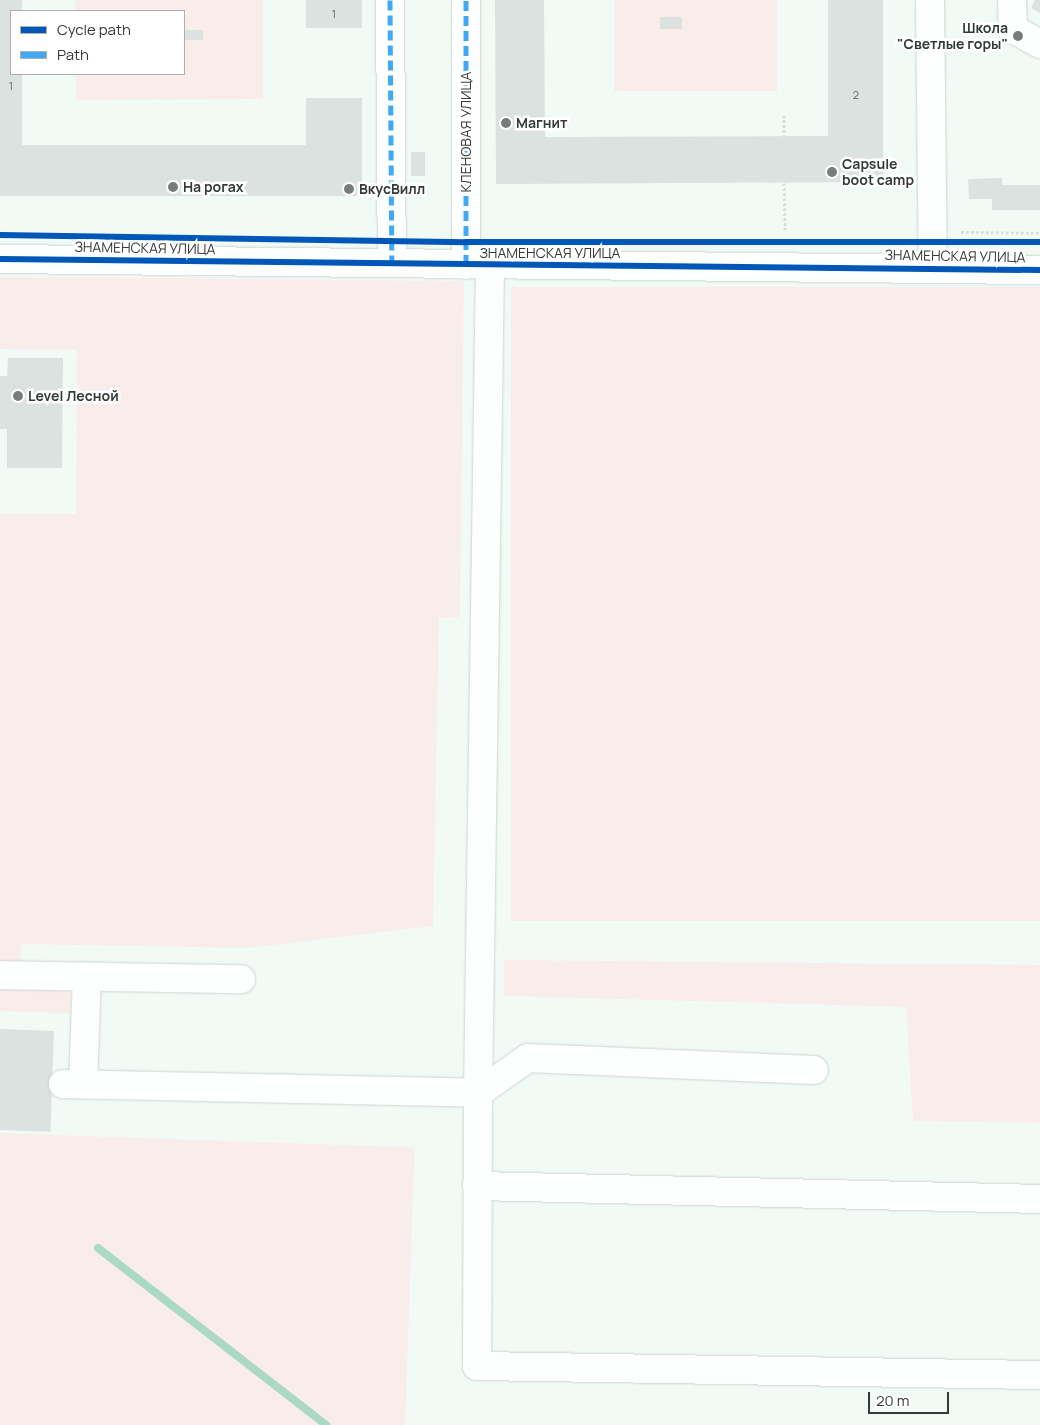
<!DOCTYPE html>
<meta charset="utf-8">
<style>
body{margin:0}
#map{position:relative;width:1040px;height:1425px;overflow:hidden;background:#f2faf6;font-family:Manrope,sans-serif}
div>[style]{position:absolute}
.green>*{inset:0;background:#f9edec;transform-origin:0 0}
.stream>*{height:8px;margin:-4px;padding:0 4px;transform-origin:4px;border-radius:4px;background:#acd8c6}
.building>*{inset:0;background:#dce2df;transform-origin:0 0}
.path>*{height:3px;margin-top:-1.5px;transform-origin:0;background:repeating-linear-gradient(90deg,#dadddc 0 2.5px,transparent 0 5px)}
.roads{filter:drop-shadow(0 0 1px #cfd5d2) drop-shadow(0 0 1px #cfd5d2)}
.minor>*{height:28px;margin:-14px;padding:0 14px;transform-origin:14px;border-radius:14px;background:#fdfefe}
.quiet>*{height:5px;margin-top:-2.5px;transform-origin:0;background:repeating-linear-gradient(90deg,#3fa9f5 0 10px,transparent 0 15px)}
.cycleway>*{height:6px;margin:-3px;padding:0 3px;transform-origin:3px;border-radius:3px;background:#0057b8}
.dots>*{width:14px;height:14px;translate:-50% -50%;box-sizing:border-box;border:2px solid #fff;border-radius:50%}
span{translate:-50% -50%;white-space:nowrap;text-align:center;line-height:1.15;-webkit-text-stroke:5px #fff;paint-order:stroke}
.number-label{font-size:11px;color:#606562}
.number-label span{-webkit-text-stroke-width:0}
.poi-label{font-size:14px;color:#353a38;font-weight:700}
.right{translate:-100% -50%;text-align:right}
.left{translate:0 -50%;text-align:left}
.street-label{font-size:14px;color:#353a38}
.legend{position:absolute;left:10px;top:10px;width:175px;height:65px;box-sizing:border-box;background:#fff;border:1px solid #aeb0af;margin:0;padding:6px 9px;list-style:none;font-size:15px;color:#353a38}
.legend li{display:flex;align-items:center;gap:10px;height:25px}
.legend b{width:25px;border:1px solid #aeb0af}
.scale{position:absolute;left:868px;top:1392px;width:81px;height:22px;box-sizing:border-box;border:2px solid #353a38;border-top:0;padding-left:6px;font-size:15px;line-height:18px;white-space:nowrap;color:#353a38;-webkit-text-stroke:4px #fff;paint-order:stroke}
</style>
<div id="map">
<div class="green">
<div style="clip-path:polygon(75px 0,263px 0,263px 99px,76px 100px,76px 74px,184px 74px,184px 11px,75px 11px)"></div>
<div style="left:614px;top:0;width:163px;height:91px"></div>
<div style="clip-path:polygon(0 277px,464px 281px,460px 617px,439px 618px,433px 926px,248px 948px,21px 944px,21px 969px,0 968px,0 514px,76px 514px,77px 350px,0 349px)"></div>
<div style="left:511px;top:287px;width:529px;height:634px"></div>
<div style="clip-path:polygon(504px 960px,1040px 965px,1040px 1123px,913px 1121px,906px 1007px,504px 996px)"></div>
<div style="left:0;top:985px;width:71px;height:26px;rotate:2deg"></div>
<div style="left:0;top:1133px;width:415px;height:292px;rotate:2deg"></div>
</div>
<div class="stream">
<div style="left:98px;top:1248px;width:289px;rotate:37.8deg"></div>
</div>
<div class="building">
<div style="clip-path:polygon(0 0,22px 0,22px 11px,11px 11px,11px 74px,22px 74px,22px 145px,306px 145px,306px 98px,362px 98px,362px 196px,0 196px)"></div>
<div style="left:306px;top:0;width:56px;height:28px"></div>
<div style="clip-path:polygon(495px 0,544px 0,545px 137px,828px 136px,828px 0,883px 0,883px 182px,496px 184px)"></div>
<div style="clip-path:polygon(1035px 0,1040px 0,1040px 13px,1031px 8px)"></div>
<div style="left:660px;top:17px;width:22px;height:12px"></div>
<div style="left:184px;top:30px;width:19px;height:10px"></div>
<div style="left:411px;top:152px;width:14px;height:24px"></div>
<div style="clip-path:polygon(1002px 178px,1002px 185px,1040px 185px,1040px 210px,992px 210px,992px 199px,969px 199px,968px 179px)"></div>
<div style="clip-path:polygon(8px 358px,63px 358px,62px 468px,7px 468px,7px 429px,0 429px,0 376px,7px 376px)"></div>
<div style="left:0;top:1029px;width:54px;height:101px;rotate:2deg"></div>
</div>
<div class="path">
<div style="left:784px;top:115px;width:21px;rotate:90deg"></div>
<div style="left:784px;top:183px;width:47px;rotate:88.8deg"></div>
<div style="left:961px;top:232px;width:79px;rotate:0.7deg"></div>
</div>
<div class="roads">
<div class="minor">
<div style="left:390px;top:0;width:263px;rotate:89.6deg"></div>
<div style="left:930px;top:0;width:268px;rotate:89.4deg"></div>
<div style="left:1012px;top:0;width:29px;rotate:88deg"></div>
<div style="left:1013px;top:29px;width:31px;rotate:29deg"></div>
<div style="left:0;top:259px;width:1040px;rotate:0.61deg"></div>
<div style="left:466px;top:265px;width:265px;rotate:-90deg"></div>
<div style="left:490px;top:265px;width:828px;rotate:90.83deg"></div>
<div style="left:478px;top:1093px;width:273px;rotate:90.2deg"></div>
<div style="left:477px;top:1366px;width:563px;rotate:0.92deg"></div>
<div style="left:0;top:975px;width:241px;rotate:1deg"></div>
<div style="left:63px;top:1084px;width:415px;rotate:1.2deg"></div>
<div style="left:478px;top:1093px;width:61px;rotate:-35deg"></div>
<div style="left:528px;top:1058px;width:286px;rotate:2.4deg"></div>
<div style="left:83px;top:1084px;width:107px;rotate:-87.9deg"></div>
<div style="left:477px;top:1186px;width:563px;rotate:1.32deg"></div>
</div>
</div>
<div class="quiet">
<div style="left:390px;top:0;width:263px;rotate:89.6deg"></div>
<div style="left:466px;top:265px;width:265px;rotate:-90deg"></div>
</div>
<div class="cycleway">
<div style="left:0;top:235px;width:466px;rotate:0.9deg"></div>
<div style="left:466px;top:242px;width:574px"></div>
<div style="left:0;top:259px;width:1040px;rotate:0.61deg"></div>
</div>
<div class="dots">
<div style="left:1018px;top:36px;background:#777d7a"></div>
<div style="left:506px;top:123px;background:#777d7a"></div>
<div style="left:832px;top:172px;background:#777d7a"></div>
<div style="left:173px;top:187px;background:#777d7a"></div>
<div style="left:349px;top:189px;background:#777d7a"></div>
<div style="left:18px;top:396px;background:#777d7a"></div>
</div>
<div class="number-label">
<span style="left:334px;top:14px">1</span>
<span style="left:11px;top:86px">1</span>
<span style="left:856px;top:95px">2</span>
</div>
<div class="poi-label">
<span class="right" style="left:1008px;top:36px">Школа<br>"Светлые горы"</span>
<span class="left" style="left:516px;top:123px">Магнит</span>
<span class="left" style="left:842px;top:172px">Capsule<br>boot camp</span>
<span class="left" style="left:183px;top:187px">На рогах</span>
<span class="left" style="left:359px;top:189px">ВкусВилл</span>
<span class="left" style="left:28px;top:396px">Level Лесной</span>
</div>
<div class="street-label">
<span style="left:466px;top:132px;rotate:-90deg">КЛЕНОВАЯ УЛИЦА</span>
<span style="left:145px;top:248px;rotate:1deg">ЗНАМЕНСКАЯ УЛИЦА</span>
<span style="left:550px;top:253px">ЗНАМЕНСКАЯ УЛИЦА</span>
<span style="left:955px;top:256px;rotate:1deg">ЗНАМЕНСКАЯ УЛИЦА</span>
</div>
<ul class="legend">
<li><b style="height:6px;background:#0057b8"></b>Cycle path</li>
<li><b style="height:6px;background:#3fa9f5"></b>Path</li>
</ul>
<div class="scale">20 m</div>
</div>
